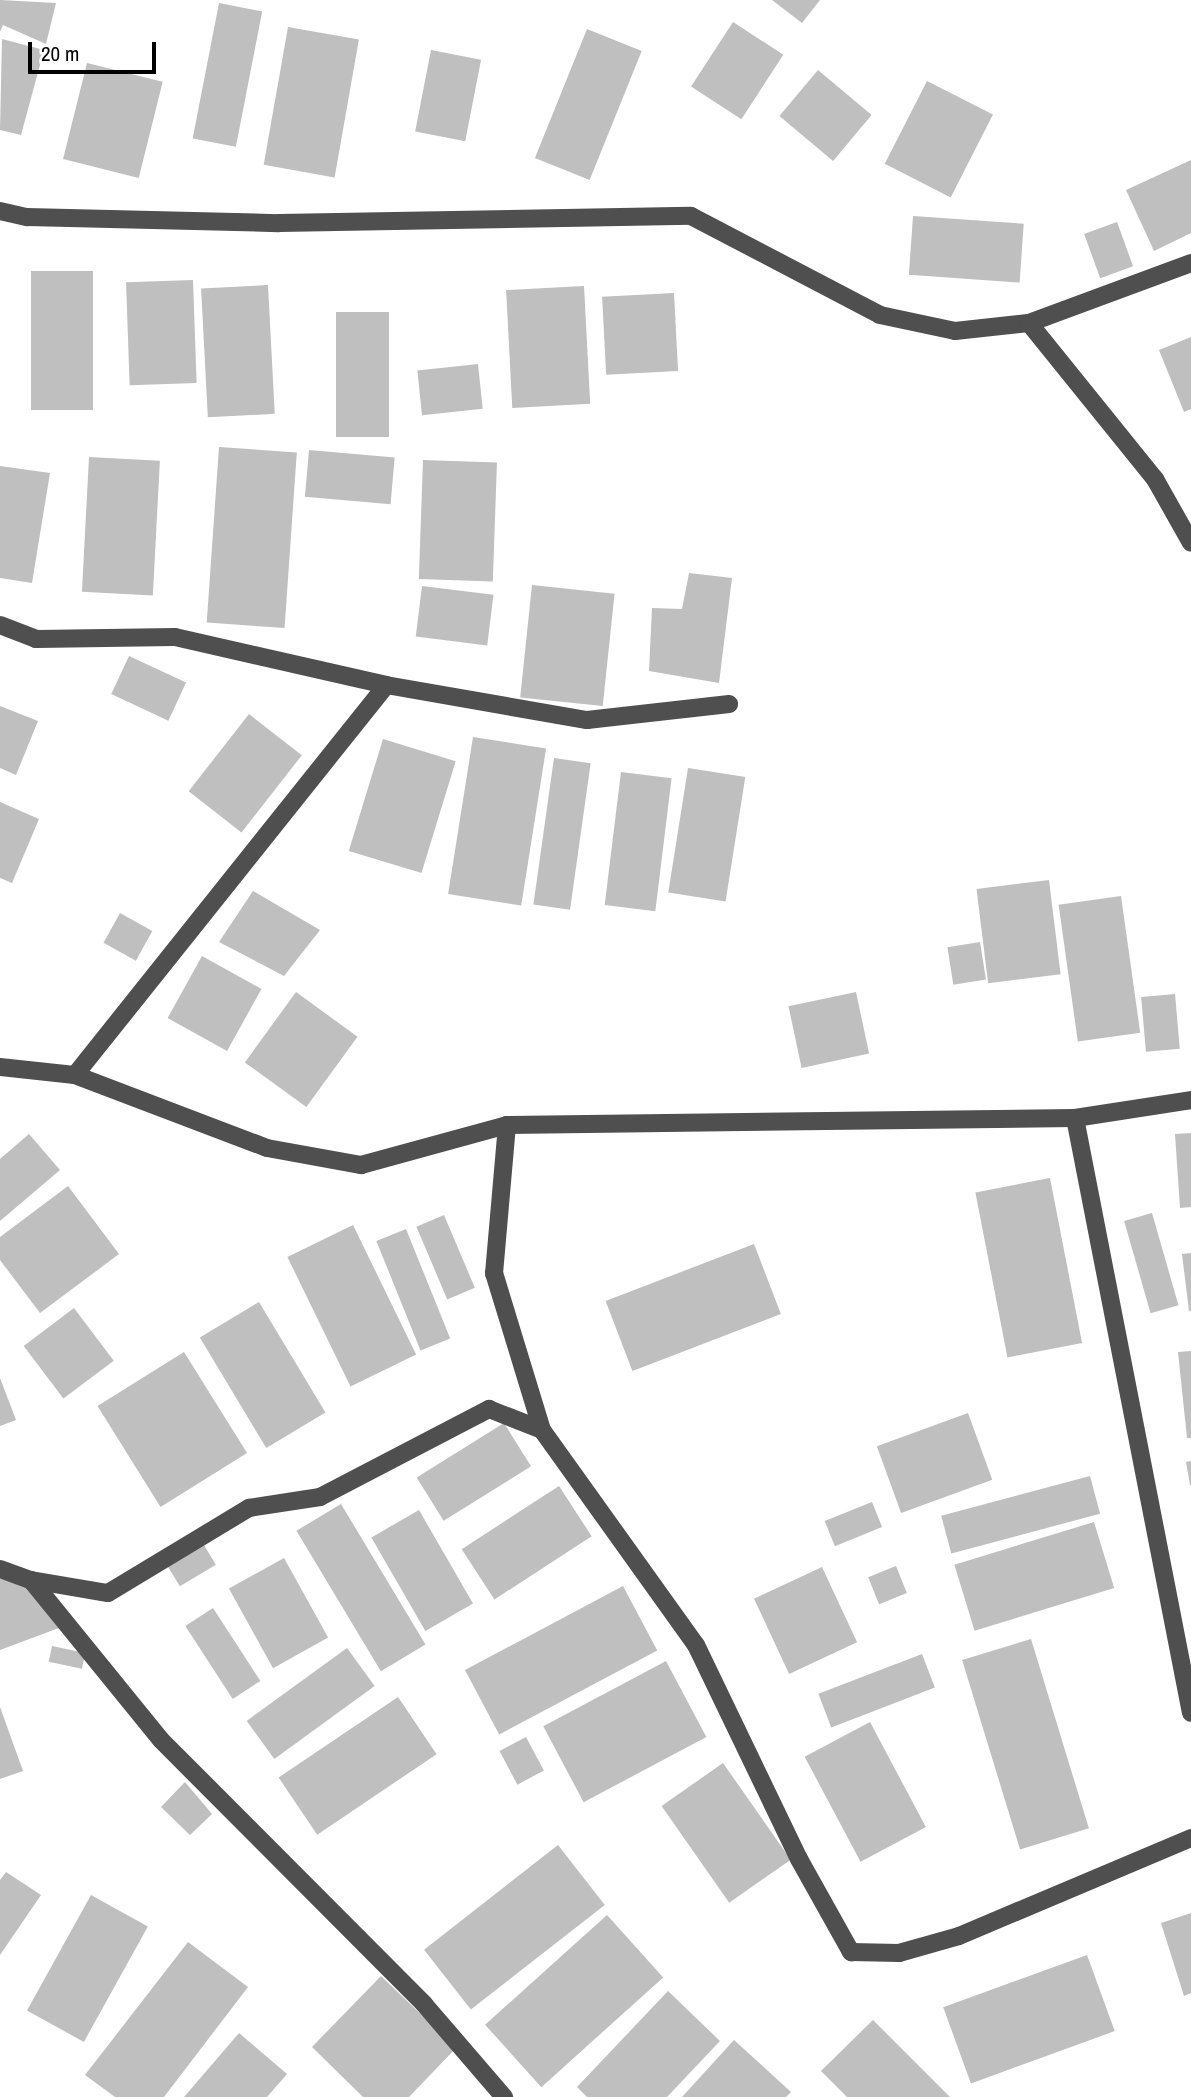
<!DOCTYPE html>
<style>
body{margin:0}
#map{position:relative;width:1191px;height:2097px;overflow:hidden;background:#fff;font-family:"Archivo Narrow",sans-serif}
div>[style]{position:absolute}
.building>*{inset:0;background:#bfbfbf;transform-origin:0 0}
.minor>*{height:18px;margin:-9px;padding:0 9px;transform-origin:9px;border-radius:9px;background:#4f4f4f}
span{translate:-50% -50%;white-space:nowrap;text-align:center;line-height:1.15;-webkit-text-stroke:6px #fff;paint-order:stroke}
.scale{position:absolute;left:28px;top:42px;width:128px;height:32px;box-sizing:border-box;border:4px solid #000;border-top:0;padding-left:9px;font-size:21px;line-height:24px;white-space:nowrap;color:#000;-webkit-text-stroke:5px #fff;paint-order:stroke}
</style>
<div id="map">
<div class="building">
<div style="clip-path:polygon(0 0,56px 3px,46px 44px,3px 25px,0 32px)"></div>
<div style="clip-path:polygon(772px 0,820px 0,802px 23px)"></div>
<div style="left:219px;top:3px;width:44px;height:138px;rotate:11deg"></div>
<div style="left:733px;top:22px;width:60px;height:77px;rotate:33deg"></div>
<div style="left:288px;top:27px;width:72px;height:140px;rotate:10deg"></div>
<div style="left:587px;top:29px;width:59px;height:139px;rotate:22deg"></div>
<div style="clip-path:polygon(2px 39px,44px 50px,21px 135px,0 130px)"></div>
<div style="left:431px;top:50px;width:51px;height:83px;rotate:11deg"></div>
<div style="left:87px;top:63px;width:78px;height:99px;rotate:14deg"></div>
<div style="left:818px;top:70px;width:70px;height:60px;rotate:40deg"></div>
<div style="left:927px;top:81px;width:74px;height:93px;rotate:27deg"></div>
<div style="clip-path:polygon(1191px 160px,1191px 233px,1154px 251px,1126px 190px)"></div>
<div style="left:913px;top:216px;width:111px;height:59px;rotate:4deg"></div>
<div style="left:1117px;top:222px;width:47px;height:35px;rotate:70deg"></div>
<div style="left:93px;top:271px;width:139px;height:62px;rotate:90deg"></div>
<div style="left:193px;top:280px;width:103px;height:67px;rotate:88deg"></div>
<div style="left:268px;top:285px;width:129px;height:67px;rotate:87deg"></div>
<div style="left:584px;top:286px;width:118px;height:78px;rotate:87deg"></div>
<div style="left:674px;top:293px;width:78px;height:72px;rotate:87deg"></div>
<div style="left:389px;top:312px;width:125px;height:53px;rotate:90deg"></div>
<div style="clip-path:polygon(1191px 337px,1191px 409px,1184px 412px,1159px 350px)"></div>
<div style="left:478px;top:364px;width:45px;height:61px;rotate:84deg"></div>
<div style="left:219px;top:447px;width:78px;height:176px;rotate:4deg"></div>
<div style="left:309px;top:450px;width:86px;height:47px;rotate:5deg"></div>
<div style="left:89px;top:457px;width:71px;height:135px;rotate:3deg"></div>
<div style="left:423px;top:460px;width:74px;height:119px;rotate:2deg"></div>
<div style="clip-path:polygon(0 466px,50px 473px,32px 583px,0 578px)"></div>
<div style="clip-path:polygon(689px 573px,732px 578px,719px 683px,649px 671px,652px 608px,682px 609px)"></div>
<div style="left:532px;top:585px;width:83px;height:113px;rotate:6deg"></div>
<div style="left:422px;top:586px;width:72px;height:51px;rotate:7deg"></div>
<div style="left:129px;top:656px;width:63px;height:42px;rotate:25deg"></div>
<div style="clip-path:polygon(0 706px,38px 721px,16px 775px,0 768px)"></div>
<div style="left:249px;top:714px;width:67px;height:98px;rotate:38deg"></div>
<div style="left:473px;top:737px;width:74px;height:159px;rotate:9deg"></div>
<div style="left:383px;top:739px;width:76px;height:117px;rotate:17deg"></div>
<div style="left:554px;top:758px;width:37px;height:148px;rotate:8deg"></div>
<div style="left:688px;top:768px;width:58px;height:126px;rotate:9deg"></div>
<div style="left:621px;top:772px;width:51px;height:134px;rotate:7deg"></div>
<div style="clip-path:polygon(0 802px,39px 819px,12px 883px,0 878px)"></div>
<div style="left:1049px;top:880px;width:95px;height:73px;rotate:83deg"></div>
<div style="clip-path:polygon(253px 891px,320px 930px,284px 976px,219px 942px)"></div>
<div style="left:1121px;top:896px;width:138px;height:63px;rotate:82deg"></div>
<div style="left:120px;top:913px;width:37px;height:34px;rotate:29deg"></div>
<div style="left:980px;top:942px;width:38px;height:33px;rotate:81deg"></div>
<div style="left:202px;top:956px;width:68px;height:71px;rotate:29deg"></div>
<div style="left:296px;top:992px;width:76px;height:87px;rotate:36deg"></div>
<div style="left:856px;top:992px;width:63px;height:69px;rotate:78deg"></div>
<div style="left:1175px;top:994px;width:55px;height:34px;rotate:85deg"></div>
<div style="clip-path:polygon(1191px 1133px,1191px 1207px,1180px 1208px,1175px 1134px)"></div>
<div style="clip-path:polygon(29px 1134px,60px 1170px,0 1221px,0 1159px)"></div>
<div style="left:1050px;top:1178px;width:168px;height:76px;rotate:79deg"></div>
<div style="clip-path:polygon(68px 1186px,119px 1254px,40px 1313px,0 1260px,0 1237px)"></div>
<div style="left:1152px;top:1213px;width:96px;height:29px;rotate:74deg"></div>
<div style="left:444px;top:1215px;width:79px;height:30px;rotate:67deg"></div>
<div style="left:353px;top:1225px;width:144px;height:73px;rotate:64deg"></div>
<div style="left:406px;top:1229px;width:118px;height:32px;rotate:68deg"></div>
<div style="left:754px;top:1244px;width:75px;height:159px;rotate:69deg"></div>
<div style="clip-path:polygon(1191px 1253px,1191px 1311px,1189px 1311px,1182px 1254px)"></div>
<div style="left:259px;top:1302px;width:129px;height:69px;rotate:59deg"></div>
<div style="left:74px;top:1308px;width:66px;height:63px;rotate:53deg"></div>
<div style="clip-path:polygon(1191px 1351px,1191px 1438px,1187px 1438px,1178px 1352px)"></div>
<div style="left:184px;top:1352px;width:119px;height:102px;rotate:58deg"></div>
<div style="clip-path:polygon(0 1378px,16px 1420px,0 1426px)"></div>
<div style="left:968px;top:1413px;width:71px;height:97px;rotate:70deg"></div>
<div style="left:504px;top:1423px;width:51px;height:103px;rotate:58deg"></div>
<div style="clip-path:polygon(1191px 1461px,1191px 1485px,1190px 1485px,1186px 1462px)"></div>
<div style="left:1090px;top:1476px;width:39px;height:154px;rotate:75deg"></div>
<div style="left:559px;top:1486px;width:60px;height:116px;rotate:57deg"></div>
<div style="left:872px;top:1502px;width:27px;height:51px;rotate:68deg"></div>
<div style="left:341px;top:1504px;width:164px;height:52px;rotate:59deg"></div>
<div style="left:419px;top:1510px;width:108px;height:55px;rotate:60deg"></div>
<div style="left:1094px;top:1522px;width:69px;height:146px;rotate:73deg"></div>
<div style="left:204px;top:1545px;width:23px;height:42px;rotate:59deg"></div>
<div style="left:284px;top:1558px;width:91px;height:63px;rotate:61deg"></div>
<div style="left:896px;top:1566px;width:29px;height:30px;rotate:68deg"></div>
<div style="left:822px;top:1567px;width:83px;height:75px;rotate:65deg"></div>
<div style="clip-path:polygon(0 1579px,21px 1580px,59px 1628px,0 1650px)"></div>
<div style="left:623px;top:1586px;width:73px;height:179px;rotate:62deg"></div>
<div style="left:213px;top:1608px;width:87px;height:33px;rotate:57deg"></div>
<div style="left:1031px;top:1639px;width:198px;height:72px;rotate:73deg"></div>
<div style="left:52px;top:1646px;width:34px;height:16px;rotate:12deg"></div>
<div style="left:347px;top:1648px;width:47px;height:124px;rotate:54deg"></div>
<div style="left:922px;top:1654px;width:36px;height:111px;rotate:69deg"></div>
<div style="left:666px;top:1661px;width:86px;height:139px;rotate:62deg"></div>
<div style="left:398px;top:1697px;width:69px;height:144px;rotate:56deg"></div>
<div style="clip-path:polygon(0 1707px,23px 1771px,0 1779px)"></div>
<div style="left:870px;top:1722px;width:119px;height:74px;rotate:62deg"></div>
<div style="left:526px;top:1737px;width:38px;height:30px;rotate:62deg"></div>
<div style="left:723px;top:1763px;width:118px;height:75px;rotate:55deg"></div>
<div style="clip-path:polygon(185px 1782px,212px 1814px,190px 1835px,161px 1807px)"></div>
<div style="left:558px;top:1845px;width:76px;height:170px;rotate:52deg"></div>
<div style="clip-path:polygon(6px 1872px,41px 1895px,0 1955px,0 1880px)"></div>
<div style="left:91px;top:1895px;width:65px;height:132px;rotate:29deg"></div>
<div style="clip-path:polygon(1191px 1913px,1191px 1993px,1184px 1996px,1161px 1923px)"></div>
<div style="left:607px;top:1915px;width:84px;height:164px;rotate:48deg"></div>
<div style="clip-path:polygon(188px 1942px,248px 1987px,164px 2097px,115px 2097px,85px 2075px)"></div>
<div style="left:1087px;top:1955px;width:81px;height:153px;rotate:70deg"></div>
<div style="clip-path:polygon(381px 1976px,456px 2048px,409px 2097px,363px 2097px,312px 2047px)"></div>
<div style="clip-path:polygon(668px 1991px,720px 2041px,667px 2097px,587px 2097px,577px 2087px)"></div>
<div style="clip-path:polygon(873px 2020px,950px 2097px,847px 2097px,821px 2071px)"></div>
<div style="clip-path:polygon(239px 2033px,287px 2074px,267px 2097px,184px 2097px)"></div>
<div style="clip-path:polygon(734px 2040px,791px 2092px,786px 2097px,682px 2097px)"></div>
</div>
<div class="minor">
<div style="left:0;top:211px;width:28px;rotate:13deg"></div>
<div style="left:27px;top:217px;width:252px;rotate:1.4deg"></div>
<div style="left:279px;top:223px;width:412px;rotate:-1deg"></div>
<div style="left:691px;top:216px;width:213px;rotate:27.6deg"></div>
<div style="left:880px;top:315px;width:77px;rotate:12deg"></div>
<div style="left:955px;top:331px;width:74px;rotate:-6.2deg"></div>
<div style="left:1029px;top:323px;width:173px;rotate:-20.3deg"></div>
<div style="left:1029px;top:323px;width:201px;rotate:51.1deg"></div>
<div style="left:1155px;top:479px;width:73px;rotate:60.6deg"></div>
<div style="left:0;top:625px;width:39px;rotate:21deg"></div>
<div style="left:36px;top:639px;width:139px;rotate:-0.8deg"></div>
<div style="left:175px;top:637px;width:216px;rotate:12.8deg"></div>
<div style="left:386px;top:685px;width:204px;rotate:9.9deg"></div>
<div style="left:587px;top:720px;width:143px;rotate:-6.4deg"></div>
<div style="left:0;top:1067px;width:75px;rotate:6.1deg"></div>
<div style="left:75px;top:1075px;width:205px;rotate:20.8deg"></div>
<div style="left:267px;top:1148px;width:96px;rotate:10.3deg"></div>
<div style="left:361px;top:1165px;width:151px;rotate:-15.3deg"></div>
<div style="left:507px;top:1125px;width:568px;rotate:-0.71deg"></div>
<div style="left:1075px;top:1118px;width:117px;rotate:-8.8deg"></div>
<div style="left:75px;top:1075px;width:499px;rotate:-51.4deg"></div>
<div style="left:1075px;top:1118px;width:606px;rotate:78.97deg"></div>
<div style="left:507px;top:1125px;width:149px;rotate:95deg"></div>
<div style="left:494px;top:1273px;width:164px;rotate:73deg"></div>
<div style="left:542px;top:1430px;width:264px;rotate:54.4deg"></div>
<div style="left:696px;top:1645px;width:237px;rotate:64.3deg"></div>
<div style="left:799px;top:1859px;width:107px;rotate:60.8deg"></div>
<div style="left:851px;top:1952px;width:48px;rotate:1.2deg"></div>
<div style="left:899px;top:1953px;width:62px;rotate:-15.8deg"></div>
<div style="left:959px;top:1936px;width:252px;rotate:-22.9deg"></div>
<div style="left:0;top:1569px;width:33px;rotate:20deg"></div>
<div style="left:31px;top:1580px;width:78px;rotate:9.6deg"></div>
<div style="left:108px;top:1593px;width:165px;rotate:-31.1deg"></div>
<div style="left:249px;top:1508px;width:72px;rotate:-8.8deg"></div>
<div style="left:320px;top:1497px;width:191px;rotate:-27.5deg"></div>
<div style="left:489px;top:1409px;width:57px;rotate:21.6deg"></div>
<div style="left:31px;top:1580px;width:206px;rotate:50.9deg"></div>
<div style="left:161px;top:1740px;width:373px;rotate:45.1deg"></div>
<div style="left:424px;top:2004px;width:123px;rotate:49.3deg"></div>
</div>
<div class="scale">20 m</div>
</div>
